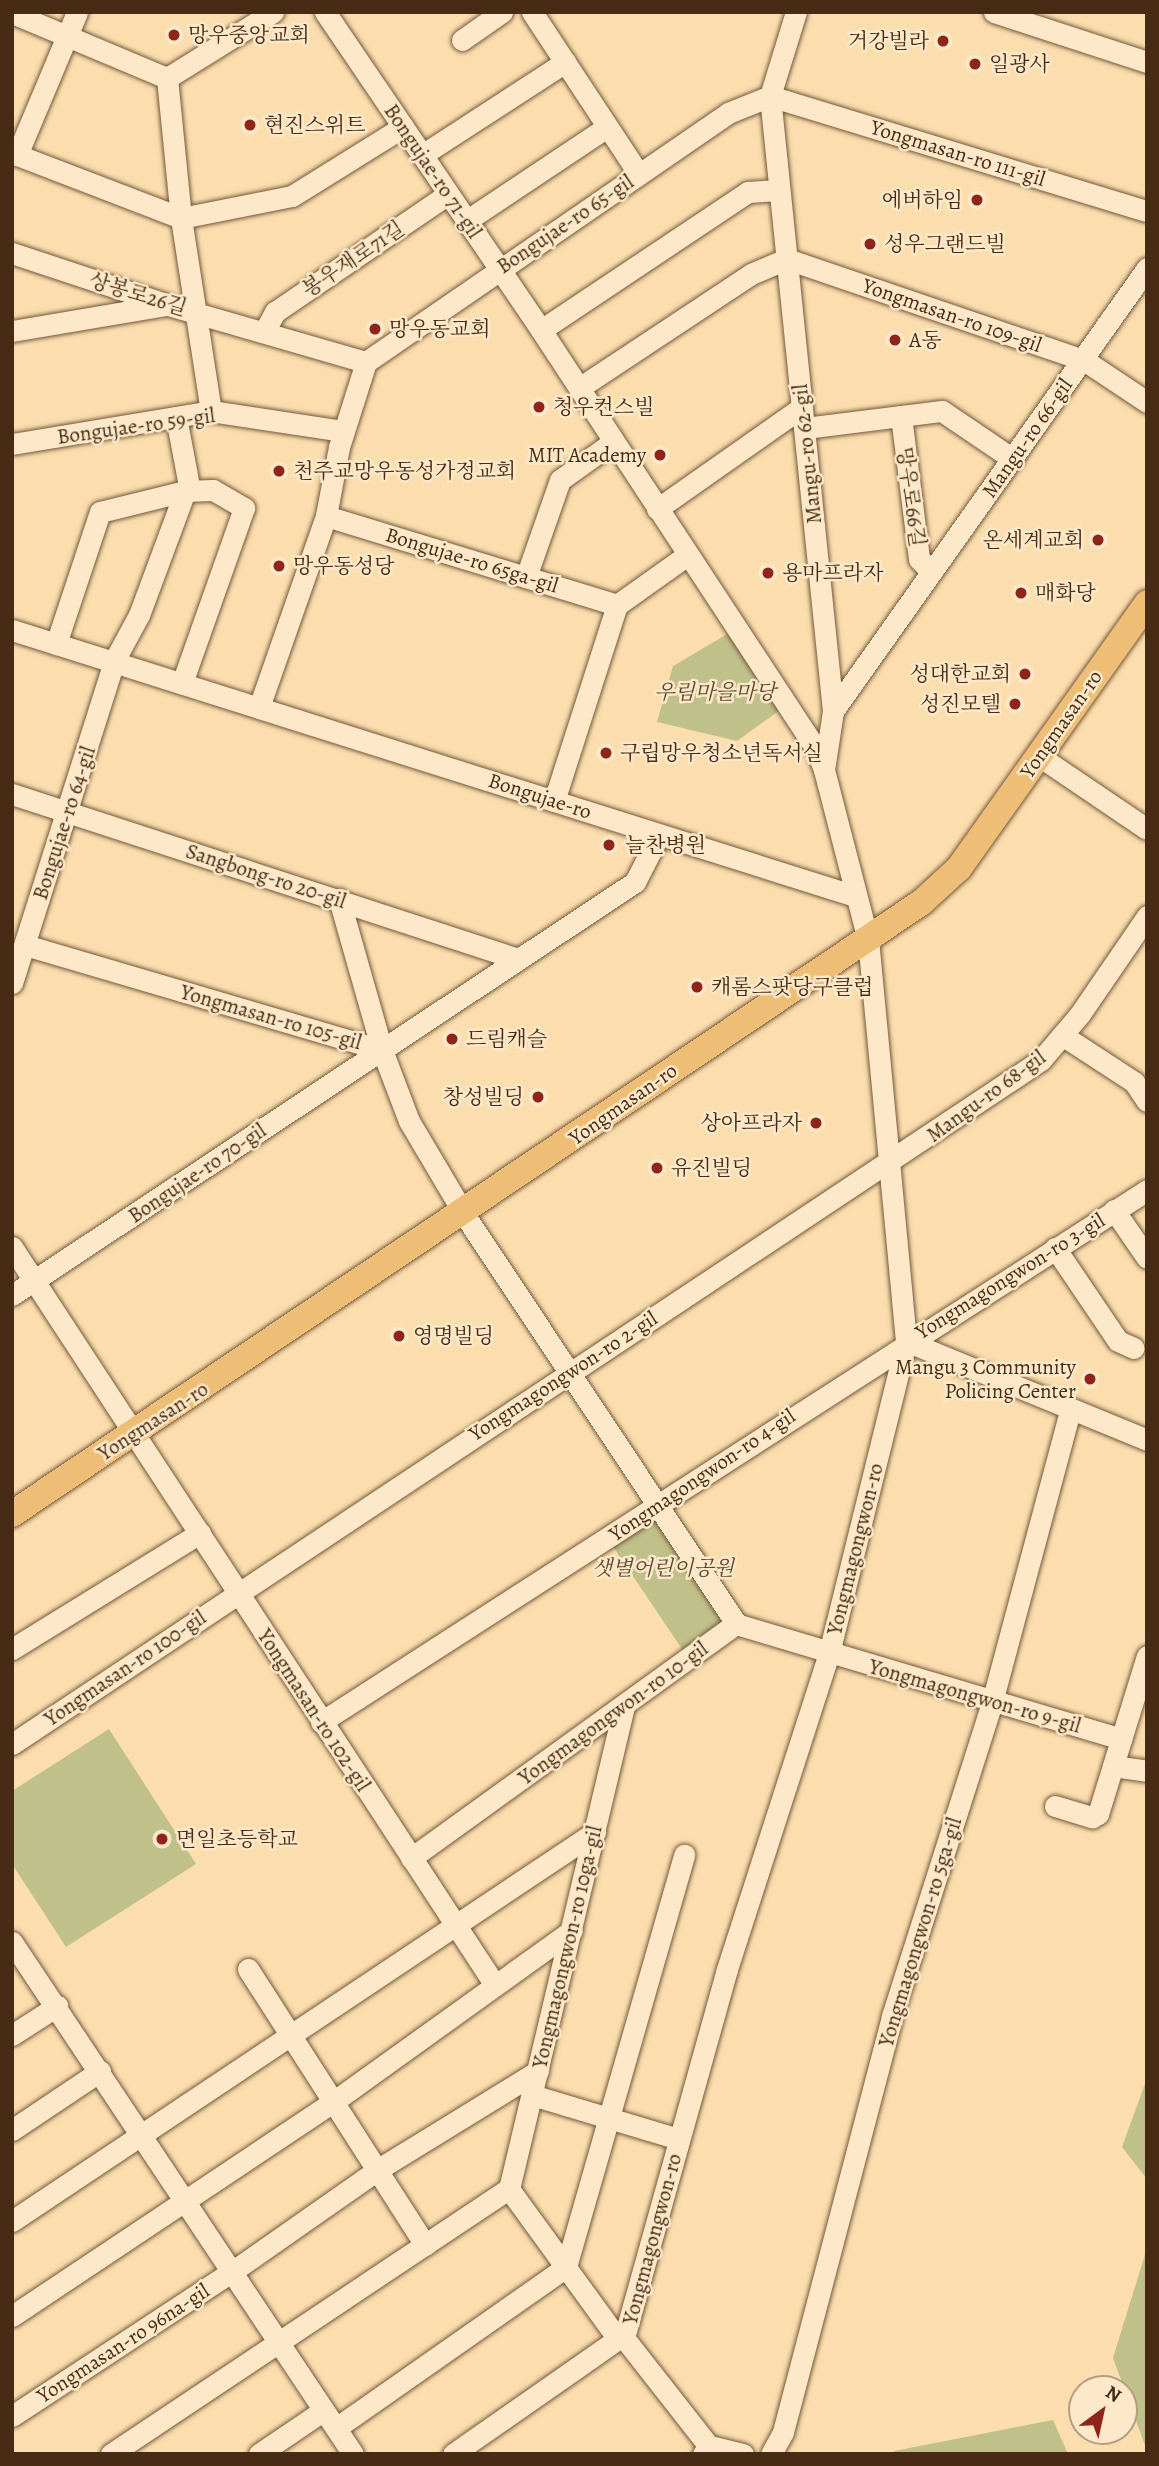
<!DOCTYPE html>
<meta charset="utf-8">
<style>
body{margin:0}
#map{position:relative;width:1159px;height:2466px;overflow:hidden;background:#fcddae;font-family:Alegreya,"Noto Serif KR",serif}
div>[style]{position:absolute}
.green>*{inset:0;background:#c0c08a;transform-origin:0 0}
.roads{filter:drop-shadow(0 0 2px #74583a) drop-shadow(0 0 2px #74583a)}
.minor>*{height:21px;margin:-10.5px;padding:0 10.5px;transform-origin:10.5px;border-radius:10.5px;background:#fde9ca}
.major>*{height:26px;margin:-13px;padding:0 13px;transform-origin:13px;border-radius:13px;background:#eebe77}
.dots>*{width:19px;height:19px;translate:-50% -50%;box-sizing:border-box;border:4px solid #fde9ca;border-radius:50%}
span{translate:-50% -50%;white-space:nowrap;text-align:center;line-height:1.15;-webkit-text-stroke:5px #fde9ca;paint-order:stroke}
.poi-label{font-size:21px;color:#472b14}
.left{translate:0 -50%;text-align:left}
.right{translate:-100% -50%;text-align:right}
.street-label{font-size:21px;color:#472b14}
.park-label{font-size:21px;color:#5f492c;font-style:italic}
.frame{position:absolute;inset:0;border:14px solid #472b14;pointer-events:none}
.north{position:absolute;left:1068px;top:2375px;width:70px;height:70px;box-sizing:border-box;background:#fde9ca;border:2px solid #b49d81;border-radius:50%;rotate:33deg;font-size:19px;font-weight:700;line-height:28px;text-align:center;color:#472b14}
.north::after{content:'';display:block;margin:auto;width:24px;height:32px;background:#8f2418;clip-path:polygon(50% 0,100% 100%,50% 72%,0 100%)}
</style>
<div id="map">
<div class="green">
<div style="clip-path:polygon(729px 633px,780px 710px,737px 741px,657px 722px,673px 666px)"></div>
<div style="left:655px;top:1507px;width:140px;height:57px;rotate:56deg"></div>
<div style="clip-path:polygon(109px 1729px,196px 1864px,66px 1947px,12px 1864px,12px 1791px)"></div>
<div style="clip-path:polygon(1147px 2078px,1147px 2179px,1122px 2147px)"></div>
<div style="clip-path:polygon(1147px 2248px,1147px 2451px,1113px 2358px)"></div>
<div style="clip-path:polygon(1053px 2420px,1068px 2454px,894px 2454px,894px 2451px)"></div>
</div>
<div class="roads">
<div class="minor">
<div style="left:325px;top:12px;width:384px;rotate:55.8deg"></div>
<div style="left:541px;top:330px;width:501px;rotate:56.72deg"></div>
<div style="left:816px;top:749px;width:22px;rotate:69deg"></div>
<div style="left:532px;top:12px;width:194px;rotate:56.6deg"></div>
<div style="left:994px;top:12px;width:161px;rotate:18.1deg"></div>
<div style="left:12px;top:13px;width:168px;rotate:22.8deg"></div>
<div style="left:167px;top:78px;width:141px;rotate:84.3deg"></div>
<div style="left:181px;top:218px;width:195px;rotate:81.2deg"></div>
<div style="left:462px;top:40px;width:49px;rotate:-35deg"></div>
<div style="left:167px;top:78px;width:125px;rotate:-31.9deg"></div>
<div style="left:12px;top:153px;width:181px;rotate:21deg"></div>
<div style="left:181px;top:218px;width:113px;rotate:-11.2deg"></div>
<div style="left:292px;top:196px;width:131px;rotate:-31.9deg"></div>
<div style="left:17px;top:155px;width:155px;rotate:-67.2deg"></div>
<div style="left:422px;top:155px;width:171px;rotate:-33deg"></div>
<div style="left:466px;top:221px;width:169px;rotate:-33.7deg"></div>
<div style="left:12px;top:253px;width:164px;rotate:18.4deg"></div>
<div style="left:168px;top:305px;width:206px;rotate:16.1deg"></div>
<div style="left:366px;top:362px;width:89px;rotate:107.6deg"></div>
<div style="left:339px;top:447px;width:70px;rotate:100.7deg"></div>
<div style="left:326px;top:516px;width:202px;rotate:109.3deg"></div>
<div style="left:265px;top:330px;width:21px;rotate:-61deg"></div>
<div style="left:275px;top:312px;width:209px;rotate:-34.3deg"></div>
<div style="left:541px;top:330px;width:249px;rotate:-33.7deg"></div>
<div style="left:748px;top:192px;width:30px;rotate:-4deg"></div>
<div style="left:12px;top:331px;width:155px;rotate:-9.6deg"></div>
<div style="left:366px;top:362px;width:439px;rotate:-34.5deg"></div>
<div style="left:728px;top:113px;width:45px;rotate:-22deg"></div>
<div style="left:770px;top:96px;width:394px;rotate:17deg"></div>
<div style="left:579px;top:388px;width:206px;rotate:-33.5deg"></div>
<div style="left:751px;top:274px;width:39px;rotate:-23deg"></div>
<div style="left:787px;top:259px;width:314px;rotate:18.8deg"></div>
<div style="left:1084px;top:360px;width:76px;rotate:33.7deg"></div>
<div style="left:901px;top:416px;width:144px;rotate:82.8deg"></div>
<div style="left:919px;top:559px;width:18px;rotate:45deg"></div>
<div style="left:176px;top:417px;width:75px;rotate:79.3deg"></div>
<div style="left:805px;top:428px;width:138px;rotate:-7.1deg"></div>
<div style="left:942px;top:411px;width:86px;rotate:34.1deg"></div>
<div style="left:12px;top:444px;width:202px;rotate:-9.4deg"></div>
<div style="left:211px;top:411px;width:134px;rotate:8.6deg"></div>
<div style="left:657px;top:509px;width:177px;rotate:-35.1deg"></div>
<div style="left:326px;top:516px;width:304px;rotate:17deg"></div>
<div style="left:526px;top:577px;width:103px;rotate:-70.7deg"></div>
<div style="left:560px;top:480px;width:65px;rotate:-35.6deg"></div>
<div style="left:12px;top:630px;width:884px;rotate:17.51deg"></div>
<div style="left:56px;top:644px;width:139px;rotate:-71.6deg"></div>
<div style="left:100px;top:512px;width:88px;rotate:-13.9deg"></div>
<div style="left:185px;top:491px;width:28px;rotate:-2deg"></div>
<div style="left:213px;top:490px;width:36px;rotate:30deg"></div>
<div style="left:244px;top:508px;width:186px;rotate:109.5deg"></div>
<div style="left:833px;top:711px;width:543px;rotate:-54.67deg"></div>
<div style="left:1039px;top:756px;width:130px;rotate:34.1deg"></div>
<div style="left:12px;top:794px;width:532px;rotate:18.06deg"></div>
<div style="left:554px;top:801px;width:206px;rotate:-72.2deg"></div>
<div style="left:617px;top:605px;width:85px;rotate:-35.4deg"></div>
<div style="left:339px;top:899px;width:157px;rotate:74.1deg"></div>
<div style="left:25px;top:945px;width:372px;rotate:16.4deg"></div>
<div style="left:382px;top:1050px;width:76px;rotate:69.2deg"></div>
<div style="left:409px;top:1121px;width:108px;rotate:59.4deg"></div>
<div style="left:464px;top:1214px;width:492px;rotate:56.4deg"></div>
<div style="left:12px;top:983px;width:338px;rotate:-72.4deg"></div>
<div style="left:114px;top:661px;width:52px;rotate:-61.5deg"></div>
<div style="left:139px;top:615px;width:132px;rotate:-69.6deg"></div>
<div style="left:1062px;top:1035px;width:86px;rotate:33.1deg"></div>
<div style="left:1134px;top:1082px;width:23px;rotate:56deg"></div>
<div style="left:1114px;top:1210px;width:58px;rotate:55.5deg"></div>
<div style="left:12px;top:1247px;width:882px;rotate:56.8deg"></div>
<div style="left:1055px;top:1248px;width:112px;rotate:55.9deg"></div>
<div style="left:1118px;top:1341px;width:17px;rotate:24deg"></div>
<div style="left:12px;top:1295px;width:747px;rotate:-33.54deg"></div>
<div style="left:635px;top:882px;width:53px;rotate:-62.9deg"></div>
<div style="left:906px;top:1341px;width:261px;rotate:22.3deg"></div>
<div style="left:12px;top:1649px;width:221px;rotate:-31.7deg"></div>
<div style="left:321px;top:1722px;width:982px;rotate:-32.78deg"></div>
<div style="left:12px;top:1744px;width:1236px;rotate:-33.61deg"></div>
<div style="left:1041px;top:1060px;width:60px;rotate:-49.7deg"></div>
<div style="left:1080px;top:1014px;width:119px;rotate:-55.6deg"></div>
<div style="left:1113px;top:1766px;width:34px;rotate:8deg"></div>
<div style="left:1055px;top:1806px;width:39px;rotate:17deg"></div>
<div style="left:1092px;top:1817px;width:7px;rotate:-27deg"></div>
<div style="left:1098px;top:1814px;width:165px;rotate:-72.8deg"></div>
<div style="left:411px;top:1858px;width:400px;rotate:-35.8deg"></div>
<div style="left:736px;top:1624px;width:402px;rotate:16.6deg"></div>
<div style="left:12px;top:1942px;width:615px;rotate:56.34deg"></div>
<div style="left:248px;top:1969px;width:328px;rotate:57.3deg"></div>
<div style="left:12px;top:2035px;width:54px;rotate:-32.8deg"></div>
<div style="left:532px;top:2095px;width:153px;rotate:16.7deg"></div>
<div style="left:12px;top:2130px;width:106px;rotate:-33.8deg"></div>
<div style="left:509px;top:2189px;width:497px;rotate:-76.6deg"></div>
<div style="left:509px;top:2189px;width:185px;rotate:54deg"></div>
<div style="left:618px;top:2339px;width:6px;rotate:-9deg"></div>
<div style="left:12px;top:2221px;width:701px;rotate:-33.71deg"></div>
<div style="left:12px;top:2316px;width:386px;rotate:-33.7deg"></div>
<div style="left:333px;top:2102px;width:294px;rotate:-35.7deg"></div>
<div style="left:12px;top:2416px;width:264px;rotate:-33.3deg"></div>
<div style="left:233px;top:2271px;width:176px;rotate:-35deg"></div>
<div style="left:377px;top:2170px;width:189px;rotate:-31.6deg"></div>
<div style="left:336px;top:2428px;width:281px;rotate:-35deg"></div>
<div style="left:566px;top:2267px;width:429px;rotate:-74deg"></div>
<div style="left:111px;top:2454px;width:478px;rotate:-33.7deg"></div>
<div style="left:259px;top:2454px;width:78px;rotate:-34.1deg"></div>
<div style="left:453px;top:2454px;width:201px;rotate:-34.9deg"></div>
<div style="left:703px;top:2454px;width:13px;rotate:-32deg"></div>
<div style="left:714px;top:2447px;width:30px;rotate:14deg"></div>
<div style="left:715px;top:2454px;width:147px;rotate:-128.1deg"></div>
<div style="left:624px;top:2338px;width:383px;rotate:-74.4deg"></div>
<div style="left:727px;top:1969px;width:332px;rotate:-72.1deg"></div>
<div style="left:829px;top:1653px;width:321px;rotate:-76.1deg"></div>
<div style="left:906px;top:1341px;width:403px;rotate:-95.4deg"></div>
<div style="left:868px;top:940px;width:176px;rotate:-104.5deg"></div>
<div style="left:824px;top:770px;width:60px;rotate:-81.3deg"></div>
<div style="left:833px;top:711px;width:618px;rotate:-95.85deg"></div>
<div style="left:770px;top:96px;width:88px;rotate:-72.8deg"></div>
<div style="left:771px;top:2454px;width:25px;rotate:-61deg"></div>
<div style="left:783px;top:2432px;width:430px;rotate:-75.3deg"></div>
<div style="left:892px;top:2016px;width:330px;rotate:-72.3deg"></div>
<div style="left:992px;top:1702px;width:302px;rotate:-75deg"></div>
</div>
<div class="major">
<div style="left:12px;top:1514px;width:1097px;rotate:-33.92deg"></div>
<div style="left:922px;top:902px;width:50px;rotate:-42.6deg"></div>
<div style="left:959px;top:868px;width:325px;rotate:-54.6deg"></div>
</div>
</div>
<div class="dots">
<div style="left:174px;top:35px;background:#8f2418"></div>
<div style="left:943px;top:41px;background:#8f2418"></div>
<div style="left:975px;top:64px;background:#8f2418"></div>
<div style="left:250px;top:125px;background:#8f2418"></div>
<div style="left:977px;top:200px;background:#8f2418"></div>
<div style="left:870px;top:244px;background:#8f2418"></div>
<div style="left:375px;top:329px;background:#8f2418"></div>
<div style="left:895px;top:340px;background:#8f2418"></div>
<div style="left:539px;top:407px;background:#8f2418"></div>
<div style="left:660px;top:455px;background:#8f2418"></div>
<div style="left:279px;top:471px;background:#8f2418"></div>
<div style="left:1098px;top:540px;background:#8f2418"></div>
<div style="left:279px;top:566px;background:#8f2418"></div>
<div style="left:768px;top:573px;background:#8f2418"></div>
<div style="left:1021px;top:593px;background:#8f2418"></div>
<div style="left:1025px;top:674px;background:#8f2418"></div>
<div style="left:1015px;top:704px;background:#8f2418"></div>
<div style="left:606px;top:753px;background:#8f2418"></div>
<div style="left:609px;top:845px;background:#8f2418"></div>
<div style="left:697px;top:987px;background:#8f2418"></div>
<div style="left:452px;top:1039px;background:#8f2418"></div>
<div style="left:538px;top:1097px;background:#8f2418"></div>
<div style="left:816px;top:1123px;background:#8f2418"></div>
<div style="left:657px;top:1168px;background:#8f2418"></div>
<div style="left:399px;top:1336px;background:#8f2418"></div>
<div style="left:1090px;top:1379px;background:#8f2418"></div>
<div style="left:162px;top:1839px;background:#8f2418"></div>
</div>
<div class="poi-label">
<span class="left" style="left:188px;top:35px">망우중앙교회</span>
<span class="right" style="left:929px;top:41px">거강빌라</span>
<span class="left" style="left:989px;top:64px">일광사</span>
<span class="left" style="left:264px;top:125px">현진스위트</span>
<span class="right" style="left:963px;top:200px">에버하임</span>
<span class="left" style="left:884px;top:244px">성우그랜드빌</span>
<span class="left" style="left:389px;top:329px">망우동교회</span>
<span class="left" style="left:909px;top:340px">A동</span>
<span class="left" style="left:553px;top:407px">청우컨스빌</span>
<span class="right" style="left:646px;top:455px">MIT Academy</span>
<span class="left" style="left:293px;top:471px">천주교망우동성가정교회</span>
<span class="right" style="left:1084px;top:540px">온세계교회</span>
<span class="left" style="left:293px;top:566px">망우동성당</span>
<span class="left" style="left:782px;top:573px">용마프라자</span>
<span class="left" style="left:1035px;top:593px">매화당</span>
<span class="right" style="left:1011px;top:674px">성대한교회</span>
<span class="right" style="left:1001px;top:704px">성진모텔</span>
<span class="left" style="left:620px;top:753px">구립망우청소년독서실</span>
<span class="left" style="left:625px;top:845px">늘찬병원</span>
<span class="left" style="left:711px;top:987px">캐롬스팟당구클럽</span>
<span class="left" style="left:466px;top:1039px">드림캐슬</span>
<span class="right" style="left:524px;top:1097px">창성빌딩</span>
<span class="right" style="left:802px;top:1123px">상아프라자</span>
<span class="left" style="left:671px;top:1168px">유진빌딩</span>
<span class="left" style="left:413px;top:1336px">영명빌딩</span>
<span class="right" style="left:1076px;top:1379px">Mangu 3 Community<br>Policing Center</span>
<span class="left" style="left:176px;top:1839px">면일초등학교</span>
</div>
<div class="street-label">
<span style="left:958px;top:153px;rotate:17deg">Yongmasan-ro 111-gil</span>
<span style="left:433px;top:171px;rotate:56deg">Bongujae-ro 71-gil</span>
<span style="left:565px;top:224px;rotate:-34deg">Bongujae-ro 65-gil</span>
<span style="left:353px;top:259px;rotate:-34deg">봉우재로71길</span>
<span style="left:138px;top:294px;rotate:17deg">상봉로26길</span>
<span style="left:952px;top:315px;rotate:19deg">Yongmasan-ro 109-gil</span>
<span style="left:136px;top:426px;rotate:-8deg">Bongujae-ro 59-gil</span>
<span style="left:1027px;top:438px;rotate:-55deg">Mangu-ro 66-gil</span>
<span style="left:807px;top:454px;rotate:-96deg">Mangu-ro 62-gil</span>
<span style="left:911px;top:497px;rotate:82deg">망우로66길</span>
<span style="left:472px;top:560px;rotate:17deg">Bongujae-ro 65ga-gil</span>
<span style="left:1061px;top:724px;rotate:-55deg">Yongmasan-ro</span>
<span style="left:540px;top:796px;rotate:18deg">Bongujae-ro</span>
<span style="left:64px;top:823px;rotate:-72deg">Bongujae-ro 64-gil</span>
<span style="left:266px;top:876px;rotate:18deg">Sangbong-ro 20-gil</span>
<span style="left:271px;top:1017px;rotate:16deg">Yongmasan-ro 105-gil</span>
<span style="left:986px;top:1096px;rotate:-36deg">Mangu-ro 68-gil</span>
<span style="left:623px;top:1104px;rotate:-35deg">Yongmasan-ro</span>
<span style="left:197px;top:1173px;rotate:-34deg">Bongujae-ro 70-gil</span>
<span style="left:1010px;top:1276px;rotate:-32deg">Yongmagongwon-ro 3-gil</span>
<span style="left:563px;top:1376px;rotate:-33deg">Yongmagongwon-ro 2-gil</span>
<span style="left:153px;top:1421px;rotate:-33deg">Yongmasan-ro</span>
<span style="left:702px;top:1475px;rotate:-34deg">Yongmagongwon-ro 4-gil</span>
<span style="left:855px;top:1549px;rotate:-76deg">Yongmagongwon-ro</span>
<span style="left:125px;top:1668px;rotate:-34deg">Yongmasan-ro 100-gil</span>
<span style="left:975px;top:1696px;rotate:16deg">Yongmagongwon-ro 9-gil</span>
<span style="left:314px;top:1710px;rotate:57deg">Yongmasan-ro 102-gil</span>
<span style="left:613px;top:1713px;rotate:-36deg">Yongmagongwon-ro 10-gil</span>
<span style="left:920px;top:1932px;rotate:-73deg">Yongmagongwon-ro 5ga-gil</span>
<span style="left:567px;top:1947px;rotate:-77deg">Yongmagongwon-ro 10ga-gil</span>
<span style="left:652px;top:2239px;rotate:-75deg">Yongmagongwon-ro</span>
<span style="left:123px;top:2343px;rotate:-33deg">Yongmasan-ro 96na-gil</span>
</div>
<div class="park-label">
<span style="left:715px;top:692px">우림마을마당</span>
<span style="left:663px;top:1568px">샛별어린이공원</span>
</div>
<div class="frame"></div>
<div class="north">N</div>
</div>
